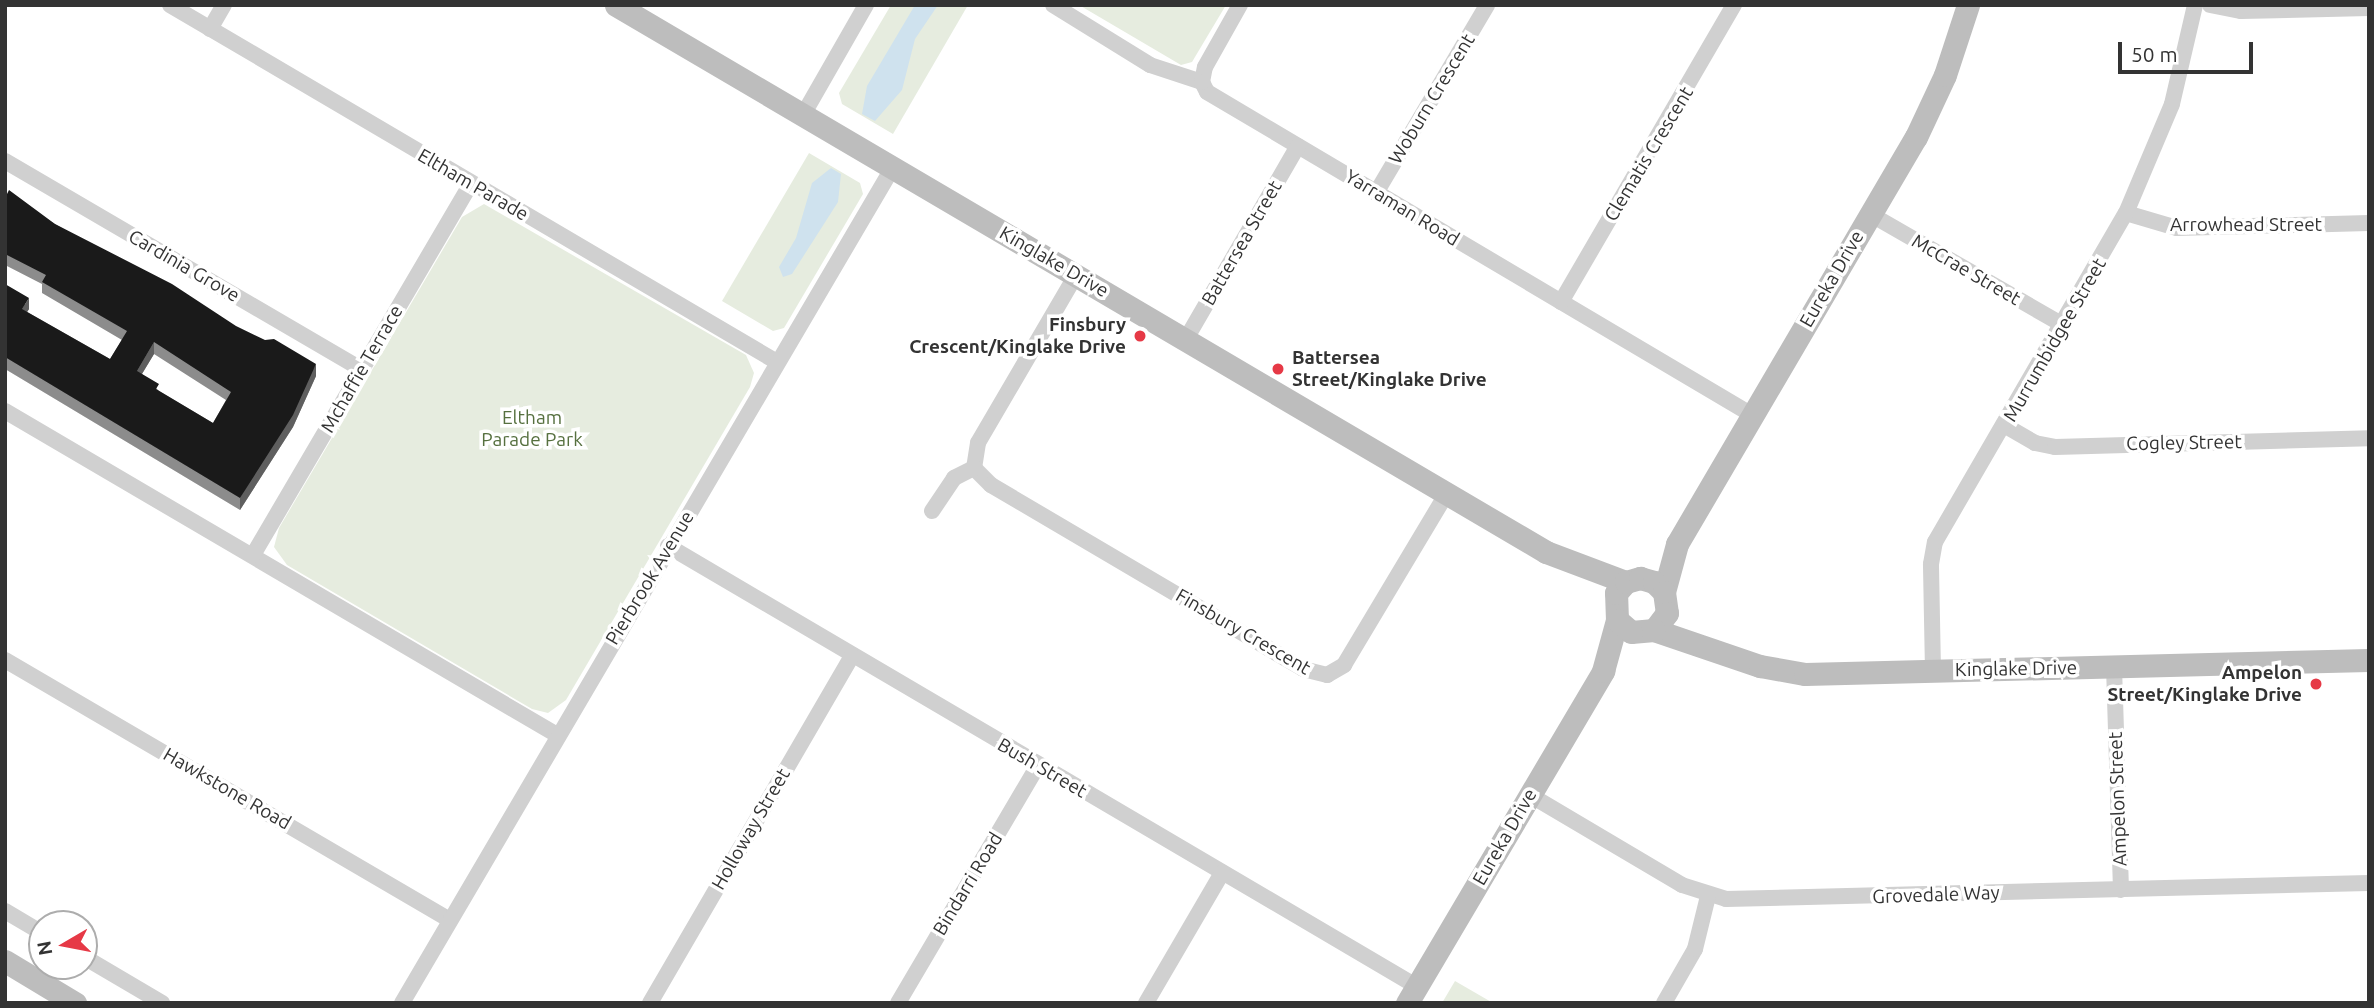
<!DOCTYPE html>
<style>
body{margin:0}
#map{position:relative;width:2374px;height:1008px;overflow:hidden;background:#fff;font-family:Ubuntu,sans-serif}
div>[style]{position:absolute}
.green>*{inset:0;background:#e6ecdf}
.water>*{inset:0;background:#cfe2ee}
.street>*{height:16px;margin:-8px;padding:0 8px;transform-origin:8px;border-radius:8px;background:#d0d0d0}
.secondary>*{height:23px;margin:-11.5px;padding:0 11.5px;transform-origin:11.5px;border-radius:11.5px;background:#bdbdbd}
.wall>*{inset:0;background:#8c8c8c}
.shaded-wall>*{inset:0;background:#5f5f5f}
.building>*{inset:0;background:#1a1a1a}
.dots>*{width:19px;height:19px;translate:-50% -50%;box-sizing:border-box;border:4px solid #fff;border-radius:50%}
span{translate:-50% -50%;white-space:nowrap;text-align:center;line-height:1.15;-webkit-text-stroke:7px #fff;paint-order:stroke}
.street-label{font-size:19px;color:#333}
.poi-label{font-size:19px;color:#333;font-weight:700}
.right{translate:-100% -50%;text-align:right}
.left{translate:0 -50%;text-align:left}
.park-label{font-size:19px;color:#56703f}
.frame{position:absolute;inset:0;border:7px solid #333;pointer-events:none}
.north{position:absolute;left:28px;top:910px;width:70px;height:70px;box-sizing:border-box;background:#fff;border:2px solid #adadad;border-radius:50%;rotate:260deg;font-size:19px;font-weight:700;line-height:28px;text-align:center;color:#333}
.north::after{content:'';display:block;margin:auto;width:24px;height:32px;background:#e63946;clip-path:polygon(50% 0,100% 100%,50% 72%,0 100%)}
.scale{position:absolute;left:2118px;top:42px;width:135px;height:32px;box-sizing:border-box;border:4px solid #333;border-top:0;padding-left:9px;font-size:21px;line-height:24px;white-space:nowrap;color:#333;-webkit-text-stroke:5px #fff;paint-order:stroke}
</style>
<div id="map">
<div class="green">
<div style="clip-path:polygon(891px 5px,968px 5px,893px 134px,842px 104px,839px 93px)"></div>
<div style="clip-path:polygon(1079px 5px,1226px 5px,1192px 62px,1181px 65px)"></div>
<div style="clip-path:polygon(809px 153px,860px 183px,863px 194px,784px 328px,773px 331px,722px 301px)"></div>
<div style="clip-path:polygon(484px 204px,746px 355px,754px 373px,750px 387px,566px 700px,548px 713px,532px 709px,287px 565px,274px 547px,279px 528px,462px 217px)"></div>
<div style="clip-path:polygon(1455px 981px,1493px 1003px,1442px 1003px)"></div>
</div>
<div class="water">
<div style="clip-path:polygon(915px 5px,938px 5px,915px 39px,902px 90px,875px 121px,862px 114px,867px 86px)"></div>
<div style="clip-path:polygon(831px 168px,841px 174px,838px 202px,792px 274px,783px 277px,779px 267px,796px 238px,812px 183px)"></div>
</div>
<div class="street">
<div style="left:170px;top:5px;width:704px;rotate:30.46deg"></div>
<div style="left:1053px;top:5px;width:114px;rotate:31.7deg"></div>
<div style="left:1150px;top:65px;width:55px;rotate:18.1deg"></div>
<div style="left:1202px;top:82px;width:11px;rotate:63deg"></div>
<div style="left:1207px;top:92px;width:634px;rotate:30.65deg"></div>
<div style="left:2210px;top:5px;width:32px;rotate:11deg"></div>
<div style="left:2241px;top:11px;width:128px;rotate:-1.3deg"></div>
<div style="left:210px;top:29px;width:28px;rotate:-60deg"></div>
<div style="left:1202px;top:82px;width:15px;rotate:-79deg"></div>
<div style="left:1205px;top:67px;width:71px;rotate:-60.6deg"></div>
<div style="left:803px;top:115px;width:127px;rotate:-60.2deg"></div>
<div style="left:5px;top:161px;width:414px;rotate:30.3deg"></div>
<div style="left:1376px;top:193px;width:218px;rotate:-59.4deg"></div>
<div style="left:2126px;top:213px;width:53px;rotate:16.4deg"></div>
<div style="left:2177px;top:228px;width:192px;rotate:-1.5deg"></div>
<div style="left:1870px;top:214px;width:223px;rotate:29.9deg"></div>
<div style="left:1076px;top:275px;width:194px;rotate:120.3deg"></div>
<div style="left:978px;top:443px;width:25px;rotate:99deg"></div>
<div style="left:974px;top:468px;width:24px;rotate:45deg"></div>
<div style="left:991px;top:485px;width:362px;rotate:30.5deg"></div>
<div style="left:1303px;top:669px;width:25px;rotate:14deg"></div>
<div style="left:1327px;top:675px;width:20px;rotate:-30deg"></div>
<div style="left:1344px;top:665px;width:200px;rotate:-59.1deg"></div>
<div style="left:1561px;top:302px;width:344px;rotate:-59.8deg"></div>
<div style="left:1186px;top:339px;width:223px;rotate:-59.9deg"></div>
<div style="left:5px;top:411px;width:640px;rotate:30.41deg"></div>
<div style="left:2004px;top:425px;width:36px;rotate:30deg"></div>
<div style="left:2035px;top:443px;width:20px;rotate:11deg"></div>
<div style="left:2055px;top:447px;width:314px;rotate:-1.6deg"></div>
<div style="left:932px;top:511px;width:40px;rotate:-56deg"></div>
<div style="left:954px;top:478px;width:22px;rotate:-27deg"></div>
<div style="left:668px;top:546px;width:870px;rotate:30.46deg"></div>
<div style="left:253px;top:555px;width:431px;rotate:-59.6deg"></div>
<div style="left:5px;top:660px;width:513px;rotate:30.31deg"></div>
<div style="left:2114px;top:667px;width:223px;rotate:88.2deg"></div>
<div style="left:1933px;top:671px;width:107px;rotate:-91.1deg"></div>
<div style="left:1931px;top:564px;width:22px;rotate:-80deg"></div>
<div style="left:1935px;top:542px;width:380px;rotate:-59.9deg"></div>
<div style="left:2126px;top:213px;width:118px;rotate:-67.1deg"></div>
<div style="left:2172px;top:104px;width:102px;rotate:-76.9deg"></div>
<div style="left:1530px;top:795px;width:177px;rotate:30.6deg"></div>
<div style="left:1682px;top:885px;width:46px;rotate:17.7deg"></div>
<div style="left:1726px;top:899px;width:643px;rotate:-1.43deg"></div>
<div style="left:5px;top:911px;width:43px;rotate:30.7deg"></div>
<div style="left:84px;top:957px;width:91px;rotate:30.5deg"></div>
<div style="left:402px;top:1003px;width:970px;rotate:-59.57deg"></div>
<div style="left:650px;top:1003px;width:402px;rotate:-59.8deg"></div>
<div style="left:898px;top:1003px;width:276px;rotate:-59.5deg"></div>
<div style="left:1146px;top:1003px;width:151px;rotate:-59.7deg"></div>
<div style="left:1664px;top:1003px;width:62px;rotate:-60.1deg"></div>
<div style="left:1695px;top:949px;width:55px;rotate:-76.2deg"></div>
</div>
<div class="secondary">
<div style="left:616px;top:5px;width:1079px;rotate:30.46deg"></div>
<div style="left:1546px;top:552px;width:85px;rotate:20.6deg"></div>
<div style="left:1664px;top:592px;width:50px;rotate:-74.8deg"></div>
<div style="left:1677px;top:544px;width:472px;rotate:-59.6deg"></div>
<div style="left:1916px;top:137px;width:68px;rotate:-64.9deg"></div>
<div style="left:1945px;top:75px;width:74px;rotate:-71.8deg"></div>
<div style="left:1654px;top:630px;width:112px;rotate:18.8deg"></div>
<div style="left:1760px;top:666px;width:46px;rotate:10.1deg"></div>
<div style="left:1805px;top:674px;width:564px;rotate:-1.42deg"></div>
<div style="left:5px;top:961px;width:82px;rotate:31deg"></div>
<div style="left:1407px;top:1003px;width:386px;rotate:-59.4deg"></div>
<div style="left:1603px;top:671px;width:53px;rotate:-74.6deg"></div>
<div style="left:1617px;top:620px;width:27px;rotate:-92deg"></div>
<div style="left:1616px;top:593px;width:15px;rotate:-48deg"></div>
<div style="left:1626px;top:582px;width:15px;rotate:-16deg"></div>
<div style="left:1640px;top:578px;width:15px;rotate:16deg"></div>
<div style="left:1654px;top:582px;width:14px;rotate:45deg"></div>
<div style="left:1664px;top:592px;width:21px;rotate:82deg"></div>
<div style="left:1667px;top:613px;width:21px;rotate:127deg"></div>
<div style="left:1654px;top:630px;width:23px;rotate:175deg"></div>
<div style="left:1631px;top:632px;width:18px;rotate:-139deg"></div>
</div>
<div class="wall">
<div style="clip-path:polygon(evenodd,5px 193px,55px 224px,316px 376px,293px 427px,240px 510px,5px 369px,5px 284px,29px 309px,27px 312px,110px 359px,122px 340px,42px 293px,42px 284px,5px 265px,5px 193px,154px 354px,226px 400px,213px 423px,159px 391px,142px 374px,154px 354px)"></div>
</div>
<div class="shaded-wall">
<div style="clip-path:polygon(29px 298px,29px 309px,22px 320px,22px 309px)"></div>
<div style="clip-path:polygon(154px 342px,154px 354px,137px 382px,137px 371px)"></div>
<div style="clip-path:polygon(316px 364px,316px 376px,293px 427px,240px 510px,240px 498px)"></div>
</div>
<div class="building">
<div style="clip-path:polygon(evenodd,9px 190px,55px 224px,172px 284px,236px 326px,265px 340px,274px 339px,316px 364px,293px 415px,240px 498px,5px 357px,5px 284px,29px 298px,22px 309px,110px 359px,127px 331px,42px 282px,46px 275px,5px 254px,5px 193px,7px 194px,9px 190px,154px 342px,231px 392px,213px 423px,156px 389px,159px 384px,137px 371px,154px 342px)"></div>
</div>
<div class="dots">
<div style="left:1140px;top:336px;background:#e63946"></div>
<div style="left:1278px;top:369px;background:#e63946"></div>
<div style="left:2316px;top:684px;background:#e63946"></div>
</div>
<div class="street-label">
<span style="left:1432px;top:99px;rotate:-59deg">Woburn Crescent</span>
<span style="left:1649px;top:154px;rotate:-59deg">Clematis Crescent</span>
<span style="left:473px;top:185px;rotate:30deg">Eltham Parade</span>
<span style="left:1402px;top:208px;rotate:31deg">Yarraman Road</span>
<span style="left:2246px;top:225px">Arrowhead Street</span>
<span style="left:1242px;top:243px;rotate:-60deg">Battersea Street</span>
<span style="left:1054px;top:262px;rotate:30deg">Kinglake Drive</span>
<span style="left:184px;top:266px;rotate:30deg">Cardinia Grove</span>
<span style="left:1966px;top:270px;rotate:30deg">McCrae Street</span>
<span style="left:1832px;top:279px;rotate:-60deg">Eureka Drive</span>
<span style="left:2055px;top:340px;rotate:-60deg">Murrumbidgee Street</span>
<span style="left:362px;top:369px;rotate:-60deg">Mchaffie Terrace</span>
<span style="left:2184px;top:443px;rotate:-1deg">Cogley Street</span>
<span style="left:650px;top:578px;rotate:-59deg">Pierbrook Avenue</span>
<span style="left:1243px;top:632px;rotate:30deg">Finsbury Crescent</span>
<span style="left:2016px;top:669px;rotate:-1deg">Kinglake Drive</span>
<span style="left:1042px;top:768px;rotate:30deg">Bush Street</span>
<span style="left:227px;top:789px;rotate:30deg">Hawkstone Road</span>
<span style="left:2118px;top:799px;rotate:-92deg">Ampelon Street</span>
<span style="left:751px;top:829px;rotate:-60deg">Holloway Street</span>
<span style="left:1505px;top:837px;rotate:-60deg">Eureka Drive</span>
<span style="left:968px;top:884px;rotate:-59deg">Bindarri Road</span>
<span style="left:1936px;top:895px;rotate:-2deg">Grovedale Way</span>
</div>
<div class="poi-label">
<span class="right" style="left:1126px;top:336px">Finsbury<br>Crescent/Kinglake Drive</span>
<span class="left" style="left:1292px;top:369px">Battersea<br>Street/Kinglake Drive</span>
<span class="right" style="left:2302px;top:684px">Ampelon<br>Street/Kinglake Drive</span>
</div>
<div class="park-label">
<span style="left:532px;top:429px">Eltham<br>Parade Park</span>
</div>
<div class="frame"></div>
<div class="north">N</div>
<div class="scale">50 m</div>
</div>
